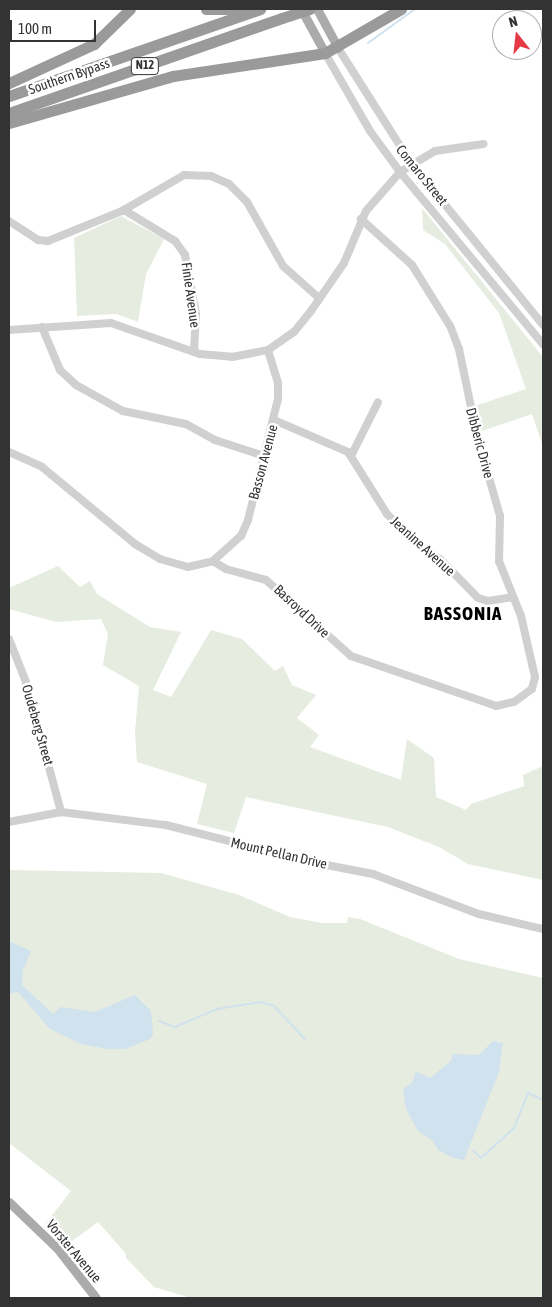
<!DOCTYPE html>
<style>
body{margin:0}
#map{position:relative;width:552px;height:1307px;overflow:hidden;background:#fff;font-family:"Asap Condensed",sans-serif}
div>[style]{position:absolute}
.green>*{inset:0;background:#e6ecdf}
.water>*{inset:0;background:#cfe2ee}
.stream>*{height:2px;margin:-1px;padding:0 1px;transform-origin:1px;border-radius:1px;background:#cfe2ee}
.minor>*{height:8px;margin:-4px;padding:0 4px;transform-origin:4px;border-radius:4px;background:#d0d0d0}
.major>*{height:9px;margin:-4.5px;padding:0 4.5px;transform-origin:4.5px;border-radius:4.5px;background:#ababab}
.highway>*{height:11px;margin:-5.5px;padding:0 5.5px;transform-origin:5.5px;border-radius:5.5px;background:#9a9a9a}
.highway-bridge>*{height:11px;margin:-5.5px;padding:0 5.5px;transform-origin:5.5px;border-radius:5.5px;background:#9a9a9a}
span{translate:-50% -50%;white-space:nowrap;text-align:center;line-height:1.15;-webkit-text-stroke:5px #fff;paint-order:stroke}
.shield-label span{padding:1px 4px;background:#fff;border:1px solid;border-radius:4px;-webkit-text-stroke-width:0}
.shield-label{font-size:12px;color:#333;font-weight:700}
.street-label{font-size:14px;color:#333}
.district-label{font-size:19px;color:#000;font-weight:700;letter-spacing:1px}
.frame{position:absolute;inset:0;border:10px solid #333;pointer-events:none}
.north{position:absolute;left:492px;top:10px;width:50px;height:50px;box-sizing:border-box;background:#fff;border:1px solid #adadad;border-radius:50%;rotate:344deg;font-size:14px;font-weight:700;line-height:20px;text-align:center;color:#333}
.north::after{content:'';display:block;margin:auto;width:18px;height:22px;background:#e63946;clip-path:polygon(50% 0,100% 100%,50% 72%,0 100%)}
.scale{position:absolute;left:10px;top:20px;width:86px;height:22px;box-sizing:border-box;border:2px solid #333;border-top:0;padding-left:6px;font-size:15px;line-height:18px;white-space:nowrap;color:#333;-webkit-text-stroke:4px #fff;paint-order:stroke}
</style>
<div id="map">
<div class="green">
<div style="clip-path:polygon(422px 208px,543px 357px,543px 446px,532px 414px,482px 431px,475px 406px,526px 389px,499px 313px,445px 244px,423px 230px)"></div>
<div style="clip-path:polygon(121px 216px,164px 239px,146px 274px,138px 322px,116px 314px,77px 316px,74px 238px)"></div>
<div style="clip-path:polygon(58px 566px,80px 587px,90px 581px,97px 594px,150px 627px,181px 632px,153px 690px,171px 697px,211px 630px,242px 639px,275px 671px,283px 666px,292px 685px,316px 695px,297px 718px,319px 735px,310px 747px,401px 780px,407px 739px,434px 758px,436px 797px,466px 810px,471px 804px,524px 786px,523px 775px,543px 766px,543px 880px,468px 864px,439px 847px,388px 827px,246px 797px,234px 833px,197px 824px,207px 784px,137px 762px,135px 732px,139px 686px,103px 665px,108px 634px,101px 619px,56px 622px,9px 609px,9px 588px)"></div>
<div style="clip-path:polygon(9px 870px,161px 873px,239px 895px,290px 917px,322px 923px,347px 923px,348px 917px,360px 919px,459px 959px,543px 978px,543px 1298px,191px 1298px,154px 1287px,126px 1258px,126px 1254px,98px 1222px,65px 1246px,46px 1223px,71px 1191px,9px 1143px)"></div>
</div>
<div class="water">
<div style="clip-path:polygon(9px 941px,31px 951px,23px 970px,22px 985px,53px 1014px,61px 1007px,95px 1012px,135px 995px,151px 1011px,153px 1034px,150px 1039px,125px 1049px,107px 1049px,81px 1044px,50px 1029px,18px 992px,9px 994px)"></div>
<div style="clip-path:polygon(493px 1041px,503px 1043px,499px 1072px,464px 1160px,453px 1158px,438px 1150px,433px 1141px,418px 1131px,406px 1109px,403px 1089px,412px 1083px,416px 1071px,430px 1078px,451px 1061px,453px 1054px,479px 1055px)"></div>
</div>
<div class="stream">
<div style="left:368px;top:43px;width:58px;rotate:-35.9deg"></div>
<div style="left:159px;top:1021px;width:17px;rotate:21deg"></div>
<div style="left:175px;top:1027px;width:46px;rotate:-23.2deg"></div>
<div style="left:217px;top:1009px;width:44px;rotate:-9.2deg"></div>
<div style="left:260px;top:1002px;width:15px;rotate:16deg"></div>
<div style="left:274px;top:1006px;width:45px;rotate:46.8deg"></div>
<div style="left:473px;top:1151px;width:11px;rotate:41deg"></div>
<div style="left:481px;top:1158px;width:45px;rotate:-42.3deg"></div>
<div style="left:514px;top:1128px;width:38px;rotate:-68deg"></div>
<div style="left:528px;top:1093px;width:17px;rotate:25deg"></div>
</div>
<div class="minor">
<div style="left:338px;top:48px;width:136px;rotate:57.6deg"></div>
<div style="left:411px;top:163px;width:209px;rotate:50.8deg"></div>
<div style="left:325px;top:53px;width:90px;rotate:60deg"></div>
<div style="left:370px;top:131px;width:51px;rotate:53.8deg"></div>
<div style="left:400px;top:172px;width:224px;rotate:50.3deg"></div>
<div style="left:124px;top:210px;width:60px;rotate:31.3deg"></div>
<div style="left:175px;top:241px;width:17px;rotate:54deg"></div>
<div style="left:185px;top:255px;width:60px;rotate:79.4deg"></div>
<div style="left:196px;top:314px;width:38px;rotate:93deg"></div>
<div style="left:9px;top:221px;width:35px;rotate:33deg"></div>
<div style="left:38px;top:240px;width:10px;rotate:6deg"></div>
<div style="left:48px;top:241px;width:80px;rotate:-22.1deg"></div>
<div style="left:122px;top:211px;width:72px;rotate:-30.1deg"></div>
<div style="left:184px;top:175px;width:27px;rotate:2deg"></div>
<div style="left:211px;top:176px;width:20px;rotate:24deg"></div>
<div style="left:229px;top:184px;width:25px;rotate:45deg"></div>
<div style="left:247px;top:202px;width:73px;rotate:60.6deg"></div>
<div style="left:283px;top:266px;width:48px;rotate:41.6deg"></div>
<div style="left:42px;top:327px;width:47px;rotate:67.3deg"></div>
<div style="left:60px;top:370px;width:22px;rotate:43deg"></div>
<div style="left:76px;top:385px;width:54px;rotate:29deg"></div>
<div style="left:123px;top:411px;width:64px;rotate:11.7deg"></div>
<div style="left:186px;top:424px;width:33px;rotate:29deg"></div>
<div style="left:215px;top:440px;width:52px;rotate:18.1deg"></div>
<div style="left:9px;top:330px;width:102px;rotate:-3.9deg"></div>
<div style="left:111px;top:323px;width:94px;rotate:19.2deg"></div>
<div style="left:200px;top:354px;width:32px;rotate:5deg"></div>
<div style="left:232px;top:357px;width:37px;rotate:-11deg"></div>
<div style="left:268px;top:350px;width:32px;rotate:-35deg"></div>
<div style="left:294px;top:332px;width:27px;rotate:-51deg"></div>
<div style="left:311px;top:311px;width:58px;rotate:-55.5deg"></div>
<div style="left:344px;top:263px;width:56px;rotate:-67.1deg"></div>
<div style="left:366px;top:211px;width:52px;rotate:-48.9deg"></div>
<div style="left:400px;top:172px;width:41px;rotate:-31deg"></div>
<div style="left:435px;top:151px;width:49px;rotate:-8.3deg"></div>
<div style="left:274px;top:420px;width:81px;rotate:23.4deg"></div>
<div style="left:348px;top:452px;width:73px;rotate:57.8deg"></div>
<div style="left:387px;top:514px;width:35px;rotate:45deg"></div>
<div style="left:412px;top:539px;width:34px;rotate:36deg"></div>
<div style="left:440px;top:559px;width:54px;rotate:45.7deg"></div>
<div style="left:478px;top:598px;width:10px;rotate:17deg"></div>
<div style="left:488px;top:601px;width:25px;rotate:-9deg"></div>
<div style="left:9px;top:452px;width:36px;rotate:24deg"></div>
<div style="left:42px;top:467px;width:121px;rotate:39.6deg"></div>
<div style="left:135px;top:544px;width:29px;rotate:31deg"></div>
<div style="left:160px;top:559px;width:29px;rotate:16deg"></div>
<div style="left:188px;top:567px;width:26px;rotate:-13deg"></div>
<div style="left:213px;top:561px;width:15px;rotate:32deg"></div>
<div style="left:226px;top:569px;width:41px;rotate:15.4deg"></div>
<div style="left:266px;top:580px;width:114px;rotate:41.8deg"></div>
<div style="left:351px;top:656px;width:153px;rotate:19deg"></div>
<div style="left:496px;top:706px;width:18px;rotate:-13deg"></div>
<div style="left:514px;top:702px;width:22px;rotate:-36deg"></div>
<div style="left:532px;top:689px;width:12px;rotate:-76deg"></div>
<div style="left:535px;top:677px;width:63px;rotate:-102.9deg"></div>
<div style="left:521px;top:616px;width:59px;rotate:-111.8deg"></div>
<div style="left:499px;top:561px;width:45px;rotate:-88.7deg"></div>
<div style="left:500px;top:516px;width:83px;rotate:-106deg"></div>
<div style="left:477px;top:436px;width:89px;rotate:-101.7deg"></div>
<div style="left:459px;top:349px;width:25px;rotate:-111deg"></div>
<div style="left:450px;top:326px;width:72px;rotate:-121.9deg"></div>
<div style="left:412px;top:265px;width:69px;rotate:-138deg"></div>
<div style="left:351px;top:456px;width:60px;rotate:-63.4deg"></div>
<div style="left:213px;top:561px;width:38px;rotate:-42deg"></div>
<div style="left:241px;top:536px;width:17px;rotate:-66deg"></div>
<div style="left:248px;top:520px;width:125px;rotate:-76.1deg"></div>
<div style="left:278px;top:399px;width:16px;rotate:-90deg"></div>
<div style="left:278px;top:383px;width:34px;rotate:-107deg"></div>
<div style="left:9px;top:639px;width:46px;rotate:68.4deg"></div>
<div style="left:26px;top:682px;width:135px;rotate:74.9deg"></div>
<div style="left:9px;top:822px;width:53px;rotate:-10.9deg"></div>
<div style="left:61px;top:812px;width:106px;rotate:7.1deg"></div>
<div style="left:166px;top:825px;width:155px;rotate:14.2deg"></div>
<div style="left:316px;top:863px;width:58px;rotate:10.9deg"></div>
<div style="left:373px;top:874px;width:113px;rotate:20.7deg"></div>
<div style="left:479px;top:914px;width:66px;rotate:13.2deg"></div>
</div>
<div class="major">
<div style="left:301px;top:9px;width:50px;rotate:61.4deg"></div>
<div style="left:317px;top:9px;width:44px;rotate:61.7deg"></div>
<div style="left:9px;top:1202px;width:66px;rotate:43.8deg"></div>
<div style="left:57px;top:1248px;width:63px;rotate:52deg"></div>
</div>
<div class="highway">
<div style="left:206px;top:9px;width:32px"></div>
<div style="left:9px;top:83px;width:94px;rotate:-24.6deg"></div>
<div style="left:94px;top:44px;width:50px;rotate:-44.2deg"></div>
<div style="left:9px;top:96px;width:266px;rotate:-19.1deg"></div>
<div style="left:9px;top:113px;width:289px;rotate:-19.2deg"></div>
<div style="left:9px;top:123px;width:171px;rotate:-16deg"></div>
<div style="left:173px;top:76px;width:154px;rotate:-8.6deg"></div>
<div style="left:325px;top:53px;width:88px;rotate:-30.1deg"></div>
</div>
<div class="highway-bridge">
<div style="left:282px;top:18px;width:29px;rotate:-18deg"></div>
</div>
<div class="shield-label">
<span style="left:145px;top:66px">N12</span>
</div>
<div class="street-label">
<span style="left:69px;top:76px;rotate:-19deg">Southern Bypass</span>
<span style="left:422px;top:175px;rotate:51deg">Comaro Street</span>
<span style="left:191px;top:295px;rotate:82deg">Finie Avenue</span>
<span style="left:480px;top:443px;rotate:75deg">Dibberic Drive</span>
<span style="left:263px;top:462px;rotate:-75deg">Basson Avenue</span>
<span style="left:423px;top:546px;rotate:42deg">Jeanine Avenue</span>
<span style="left:302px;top:611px;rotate:43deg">Basroyd Drive</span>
<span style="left:38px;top:725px;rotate:74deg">Oudeberg Street</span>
<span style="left:279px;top:853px;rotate:13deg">Mount Pellan Drive</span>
<span style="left:74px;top:1251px;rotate:50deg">Vorster Avenue</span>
</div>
<div class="district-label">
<span style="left:463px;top:614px">BASSONIA</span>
</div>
<div class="frame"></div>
<div class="north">N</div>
<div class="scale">100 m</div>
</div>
